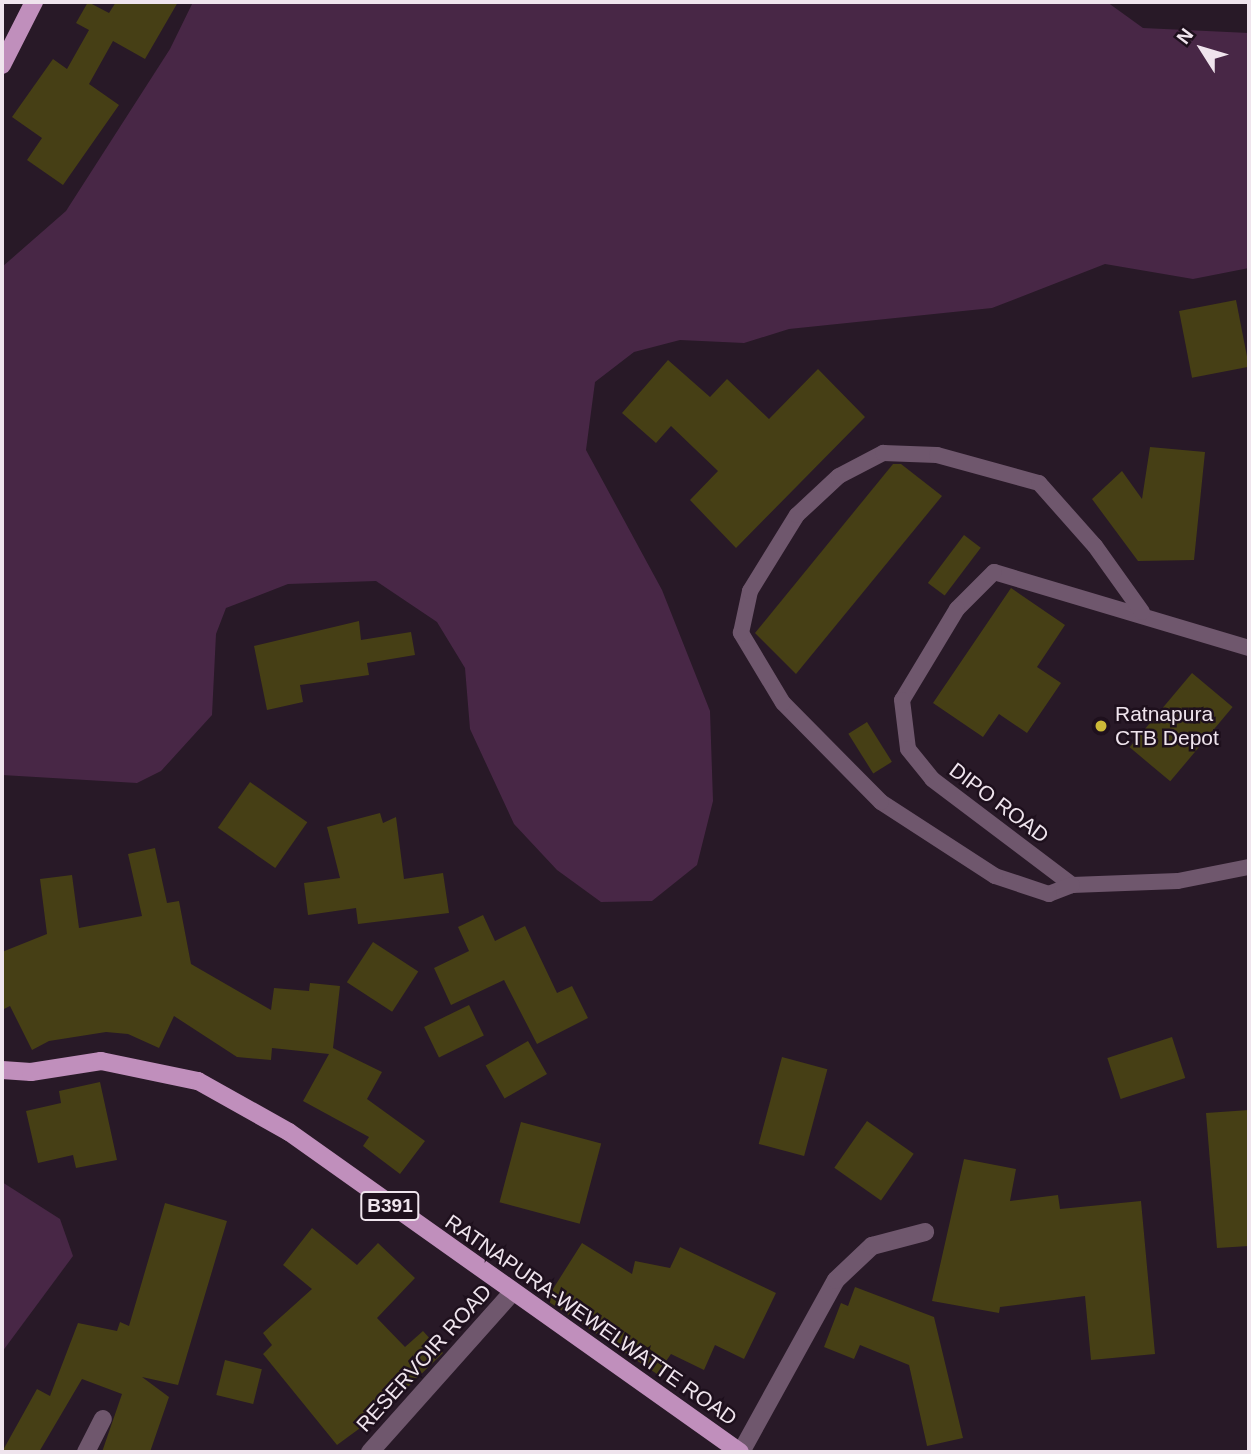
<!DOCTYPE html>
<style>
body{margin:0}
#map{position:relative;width:1251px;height:1454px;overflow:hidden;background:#281927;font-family:Helvetica,sans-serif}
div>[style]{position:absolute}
.green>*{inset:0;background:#482746}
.building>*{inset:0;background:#463f15;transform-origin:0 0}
.lane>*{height:16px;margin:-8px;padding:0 8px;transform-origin:8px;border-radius:8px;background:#6f576d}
.street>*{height:18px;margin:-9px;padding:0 9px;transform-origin:9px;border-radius:9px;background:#6f576d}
.primary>*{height:18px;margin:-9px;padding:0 9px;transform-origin:9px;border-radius:9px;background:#c08fbc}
.dots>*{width:19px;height:19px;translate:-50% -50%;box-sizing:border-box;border:4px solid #1e101d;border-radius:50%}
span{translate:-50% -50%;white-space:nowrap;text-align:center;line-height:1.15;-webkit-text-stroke:5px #1e101d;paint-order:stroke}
.shield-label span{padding:2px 5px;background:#1e101d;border:2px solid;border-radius:5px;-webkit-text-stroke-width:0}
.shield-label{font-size:19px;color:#efe4ed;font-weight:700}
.poi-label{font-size:21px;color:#efe4ed}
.left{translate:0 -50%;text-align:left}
.street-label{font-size:21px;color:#efe4ed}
.frame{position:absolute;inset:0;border:4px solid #efe4ed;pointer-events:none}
.north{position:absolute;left:1167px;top:14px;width:70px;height:70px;-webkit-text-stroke:5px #1e101d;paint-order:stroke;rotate:307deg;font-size:19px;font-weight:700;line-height:28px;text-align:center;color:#efe4ed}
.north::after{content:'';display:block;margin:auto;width:24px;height:32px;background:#efe4ed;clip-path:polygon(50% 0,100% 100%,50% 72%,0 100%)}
</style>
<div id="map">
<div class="green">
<div style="clip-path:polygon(193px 2px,1107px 2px,1143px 28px,1249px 33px,1249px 268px,1193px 279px,1105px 264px,992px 308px,789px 329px,744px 343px,680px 340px,634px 352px,595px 382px,586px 450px,662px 590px,710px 711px,713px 801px,697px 865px,652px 901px,601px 902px,557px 870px,514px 824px,470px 729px,465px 668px,437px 622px,376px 581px,288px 584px,226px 608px,216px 634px,212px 715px,161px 771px,137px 783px,2px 775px,2px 267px,66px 211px,170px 49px)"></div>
<div style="clip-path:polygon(2px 1182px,60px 1219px,73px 1256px,2px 1352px)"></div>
</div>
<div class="building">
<div style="clip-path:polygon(88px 2px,109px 13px,116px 2px,178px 2px,145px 59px,113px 41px,89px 84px,119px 105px,63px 185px,27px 160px,42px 138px,12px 117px,53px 59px,67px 69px,89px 30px,76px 23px)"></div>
<div style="left:1236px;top:300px;width:68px;height:58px;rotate:79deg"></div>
<div style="clip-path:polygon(668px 360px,710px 397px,727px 379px,769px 419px,818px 369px,865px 417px,736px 548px,690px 500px,718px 471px,671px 426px,656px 443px,622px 413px)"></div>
<div style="clip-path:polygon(1150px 447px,1205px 452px,1194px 560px,1138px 561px,1092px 499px,1122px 471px,1142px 499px)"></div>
<div style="clip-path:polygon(893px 464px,901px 464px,942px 496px,796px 674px,755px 633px)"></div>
<div style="left:964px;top:535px;width:21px;height:60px;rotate:37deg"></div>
<div style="clip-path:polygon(1011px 588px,1065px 625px,1037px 667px,1061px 683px,1027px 733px,999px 714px,983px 737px,933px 703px)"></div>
<div style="clip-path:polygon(359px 621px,361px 640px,411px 632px,415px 655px,367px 663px,369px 675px,300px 685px,303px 702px,267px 710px,254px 646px)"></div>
<div style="left:1192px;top:673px;width:53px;height:97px;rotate:40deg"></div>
<div style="left:867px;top:722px;width:47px;height:22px;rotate:58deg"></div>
<div style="left:250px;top:782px;width:70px;height:56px;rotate:35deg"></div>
<div style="clip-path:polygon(380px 813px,383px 823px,396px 817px,404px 879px,443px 873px,449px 913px,358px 924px,356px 908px,308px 915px,304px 883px,340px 878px,327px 827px)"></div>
<div style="clip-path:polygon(155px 848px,167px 903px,179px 901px,191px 964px,271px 1010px,274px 988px,309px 991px,310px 983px,340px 986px,333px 1048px,382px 1072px,367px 1099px,425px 1141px,400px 1174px,363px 1146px,369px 1137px,303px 1101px,329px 1054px,272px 1048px,271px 1060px,237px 1057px,174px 1016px,159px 1048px,128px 1034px,106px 1032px,49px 1041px,32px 1050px,10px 1006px,2px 1010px,2px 952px,47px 934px,40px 879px,72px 875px,79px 928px,142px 916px,128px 854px)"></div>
<div style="clip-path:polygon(483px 915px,495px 941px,525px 926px,557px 993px,572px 986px,588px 1018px,537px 1044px,504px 980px,451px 1005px,434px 968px,469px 951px,458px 927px)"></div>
<div style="left:373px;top:942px;width:54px;height:48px;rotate:33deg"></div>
<div style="left:469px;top:1005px;width:34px;height:50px;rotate:64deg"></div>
<div style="left:1172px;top:1037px;width:43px;height:68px;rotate:72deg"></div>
<div style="left:528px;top:1041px;width:38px;height:49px;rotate:60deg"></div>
<div style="left:782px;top:1057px;width:47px;height:90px;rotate:15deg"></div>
<div style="clip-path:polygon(100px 1082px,117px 1160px,76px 1168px,73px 1155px,38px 1163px,26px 1111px,61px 1103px,59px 1091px)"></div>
<div style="clip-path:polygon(1249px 1110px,1249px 1246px,1217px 1248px,1206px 1113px)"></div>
<div style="left:867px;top:1121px;width:57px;height:57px;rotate:35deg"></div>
<div style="left:521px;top:1122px;width:83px;height:83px;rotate:15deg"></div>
<div style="clip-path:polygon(964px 1159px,1016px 1169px,1010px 1201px,1058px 1195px,1060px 1209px,1141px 1201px,1155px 1354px,1091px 1360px,1085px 1296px,1000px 1307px,999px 1313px,932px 1301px)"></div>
<div style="clip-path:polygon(165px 1203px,227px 1221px,178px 1385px,142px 1377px,169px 1397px,150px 1452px,102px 1452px,122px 1394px,82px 1379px,39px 1452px,2px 1452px,37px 1389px,50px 1396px,78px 1323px,117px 1331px,120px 1322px,129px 1326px)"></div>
<div style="clip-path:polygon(312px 1228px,357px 1265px,378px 1243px,415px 1278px,377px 1318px,405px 1347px,423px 1331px,443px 1353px,382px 1412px,337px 1445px,263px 1354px,272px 1345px,263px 1333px,312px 1289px,283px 1265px)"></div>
<div style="clip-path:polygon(582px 1243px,632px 1274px,635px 1261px,670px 1268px,680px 1247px,776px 1293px,744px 1359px,715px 1345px,704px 1370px,671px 1354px,657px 1374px,546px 1300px)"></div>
<div style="clip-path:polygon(855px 1287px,934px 1317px,963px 1438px,927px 1446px,909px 1365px,860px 1345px,854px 1359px,824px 1347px,841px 1303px,848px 1306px)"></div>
<div style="left:225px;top:1360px;width:38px;height:36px;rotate:14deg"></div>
</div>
<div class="lane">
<div style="left:1249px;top:648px;width:266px;rotate:-163.4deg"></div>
<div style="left:994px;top:572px;width:52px;rotate:135deg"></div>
<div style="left:957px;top:609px;width:106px;rotate:121.1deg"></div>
<div style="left:902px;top:700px;width:49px;rotate:83deg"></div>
<div style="left:908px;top:749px;width:38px;rotate:51deg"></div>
<div style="left:932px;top:779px;width:176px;rotate:37.1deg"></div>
<div style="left:1072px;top:885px;width:106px;rotate:-2.2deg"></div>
<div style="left:1178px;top:881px;width:72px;rotate:-11.2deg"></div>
<div style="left:1072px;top:885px;width:25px;rotate:159deg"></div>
<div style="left:1049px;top:894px;width:57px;rotate:-161.6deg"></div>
<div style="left:995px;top:876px;width:136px;rotate:-147deg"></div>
<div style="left:881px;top:802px;width:139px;rotate:-134.7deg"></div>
<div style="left:783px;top:703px;width:82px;rotate:-121deg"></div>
<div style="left:741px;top:633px;width:43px;rotate:-77.9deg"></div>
<div style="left:750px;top:591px;width:89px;rotate:-58.3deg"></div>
<div style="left:797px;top:515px;width:57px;rotate:-42.9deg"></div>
<div style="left:839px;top:476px;width:50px;rotate:-27.6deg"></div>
<div style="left:883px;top:453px;width:54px;rotate:2.1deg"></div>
<div style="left:937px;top:455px;width:106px;rotate:15.4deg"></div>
<div style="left:1039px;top:483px;width:84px;rotate:48.4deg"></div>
<div style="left:1095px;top:546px;width:81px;rotate:54.5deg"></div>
</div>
<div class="street">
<div style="left:86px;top:1452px;width:37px;rotate:-63deg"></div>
<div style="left:370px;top:1452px;width:212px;rotate:-48.3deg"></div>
<div style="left:741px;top:1452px;width:196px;rotate:-61.1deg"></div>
<div style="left:836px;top:1280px;width:50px;rotate:-43.4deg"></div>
<div style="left:872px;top:1246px;width:55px;rotate:-14.8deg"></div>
</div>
<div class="primary">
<div style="left:2px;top:65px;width:71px;rotate:-63.1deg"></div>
<div style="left:2px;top:1070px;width:29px;rotate:4deg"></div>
<div style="left:31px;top:1072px;width:71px;rotate:-8.9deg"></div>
<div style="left:101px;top:1061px;width:99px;rotate:11.7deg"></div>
<div style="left:198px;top:1081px;width:104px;rotate:29.3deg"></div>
<div style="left:289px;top:1132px;width:553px;rotate:35.36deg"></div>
</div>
<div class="dots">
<div style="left:1101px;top:726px;background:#ccb938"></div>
</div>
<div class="shield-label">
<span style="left:390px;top:1206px">B391</span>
</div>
<div class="poi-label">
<span class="left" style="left:1115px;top:726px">Ratnapura<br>CTB Depot</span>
</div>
<div class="street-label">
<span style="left:999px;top:803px;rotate:37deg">DIPO ROAD</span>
<span style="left:591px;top:1320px;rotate:35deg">RATNAPURA-WEWELWATTE ROAD</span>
<span style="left:424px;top:1358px;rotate:-48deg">RESERVOIR ROAD</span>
</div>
<div class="frame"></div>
<div class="north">N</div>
</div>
